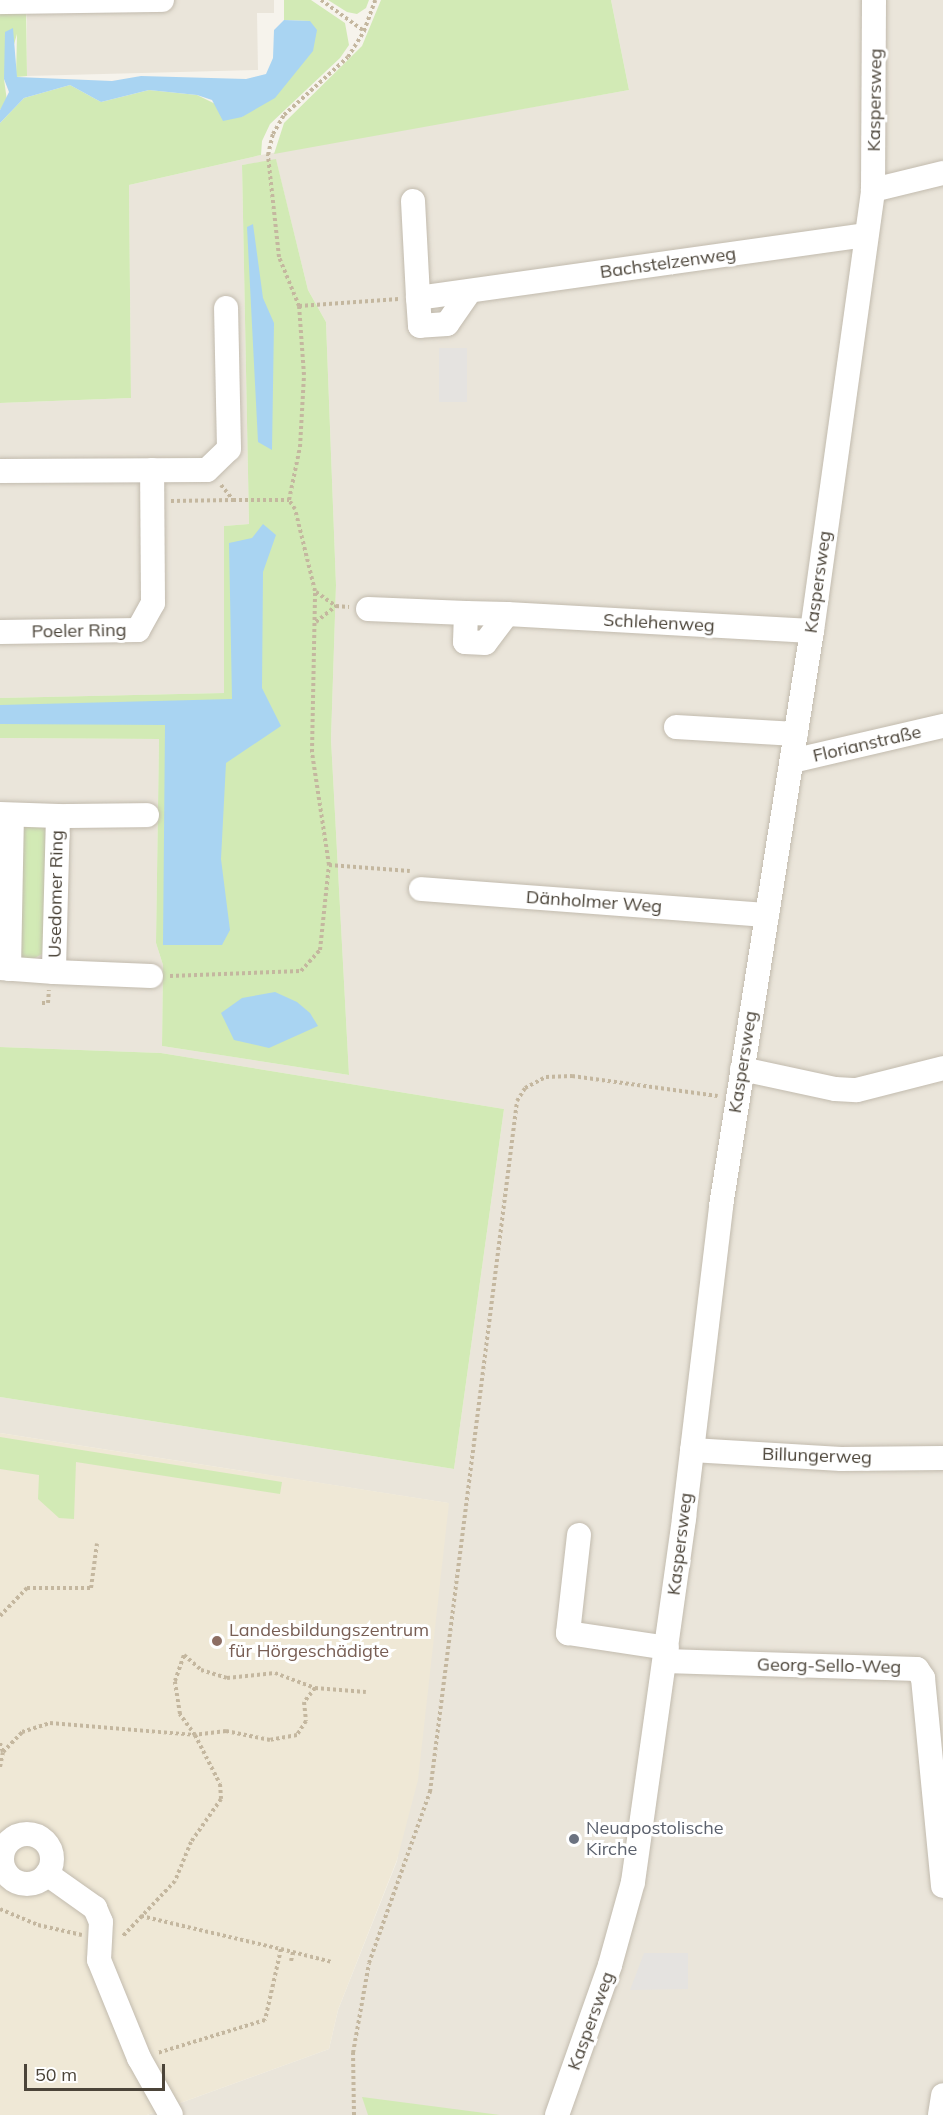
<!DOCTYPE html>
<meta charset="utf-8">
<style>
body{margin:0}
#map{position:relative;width:943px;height:2115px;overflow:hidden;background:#f6f3ec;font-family:Mulish,sans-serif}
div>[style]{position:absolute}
.residential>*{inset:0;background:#eae5da}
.education>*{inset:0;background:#efe8d6}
.green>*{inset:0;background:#d2eab5}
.parking>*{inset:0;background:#e5e3e0;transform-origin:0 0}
.water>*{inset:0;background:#a9d4f2}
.path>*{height:4px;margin-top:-2px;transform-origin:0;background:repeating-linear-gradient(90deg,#c4b79f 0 3px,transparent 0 6px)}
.roads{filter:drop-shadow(0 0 2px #c2bbae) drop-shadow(0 0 2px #c2bbae)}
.minor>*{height:24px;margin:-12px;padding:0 12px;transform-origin:12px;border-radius:12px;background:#fff}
.minor>.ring{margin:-12px;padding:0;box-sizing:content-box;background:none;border:24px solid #fff;border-radius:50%}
.dots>*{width:16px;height:16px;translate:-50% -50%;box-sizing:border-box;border:3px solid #fff;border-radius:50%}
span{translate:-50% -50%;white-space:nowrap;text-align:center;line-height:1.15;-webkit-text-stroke:6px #fff;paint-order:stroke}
.street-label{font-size:18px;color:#4b4439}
.education-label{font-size:18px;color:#785e54}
.left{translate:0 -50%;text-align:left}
.worship-label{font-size:18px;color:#5b616d}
.scale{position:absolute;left:24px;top:2064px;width:141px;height:27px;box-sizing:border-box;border:3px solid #4b4439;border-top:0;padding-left:8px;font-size:18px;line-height:21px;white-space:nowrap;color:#4b4439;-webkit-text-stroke:4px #fff;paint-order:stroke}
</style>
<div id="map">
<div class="residential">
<div style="clip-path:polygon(27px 0,274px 0,274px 13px,257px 13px,258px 70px,27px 76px)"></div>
<div style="clip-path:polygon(611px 0,943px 0,943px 2115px,147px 2115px,329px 2049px,338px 2010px,397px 1861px,448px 1503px,0 1433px,0 1397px,454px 1469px,504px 1109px,161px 1053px,0 1047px,0 738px,159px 739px,156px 943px,163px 965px,162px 1046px,349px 1075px,331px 739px,336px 585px,326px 322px,308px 290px,276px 160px,242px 165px,249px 524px,224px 526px,224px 693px,0 698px,0 403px,131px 398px,129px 185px,261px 155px,629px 90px)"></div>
</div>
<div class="education">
<div style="clip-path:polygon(0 1433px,449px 1503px,418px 1780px,397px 1860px,338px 2010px,329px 2049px,147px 2115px,0 2115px)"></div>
</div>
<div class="green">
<div style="clip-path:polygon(0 0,26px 0,27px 76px,16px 77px,17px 34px,4px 79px,7px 101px,0 110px)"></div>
<div style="clip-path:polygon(284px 0,311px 0,345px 23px,349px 45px,340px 58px,270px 124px,262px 141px,261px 155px,129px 185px,131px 398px,0 403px,0 123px,24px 98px,70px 85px,101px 102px,149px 90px,197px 95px,242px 117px,310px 21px,284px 20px)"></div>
<div style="clip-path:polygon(328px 0,369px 0,366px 8px,357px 14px,347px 12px)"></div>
<div style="clip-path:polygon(381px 0,611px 0,629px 90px,274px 154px,284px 123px,362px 46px)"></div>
<div style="clip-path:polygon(276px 159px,308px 290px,326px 322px,336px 585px,331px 739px,349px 1075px,162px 1046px,163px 965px,156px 943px,159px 739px,0 738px,0 698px,224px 693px,224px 526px,249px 524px,242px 165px)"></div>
<div style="clip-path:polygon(18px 823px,48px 827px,44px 953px,29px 961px,16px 958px)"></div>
<div style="clip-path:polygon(0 1047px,161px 1053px,504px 1109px,454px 1469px,0 1397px)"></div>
<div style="clip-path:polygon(0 1437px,282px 1482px,280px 1494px,76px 1462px,74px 1519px,59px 1518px,38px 1499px,39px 1475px,0 1469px)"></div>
<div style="clip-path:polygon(362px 2097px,500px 2115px,368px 2115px)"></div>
</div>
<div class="parking">
<div style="left:439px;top:348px;width:28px;height:54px"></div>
<div style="clip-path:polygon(644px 1953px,688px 1953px,688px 1989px,630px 1990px)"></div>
</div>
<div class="water">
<div style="clip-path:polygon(284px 20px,310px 21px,317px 30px,313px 51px,275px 98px,242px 117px,223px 121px,212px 100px,197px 95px,149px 90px,101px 102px,70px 85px,24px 98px,0 123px,0 110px,9px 92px,4px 79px,5px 32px,13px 28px,17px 77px,112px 81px,141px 76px,246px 79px,266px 74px,273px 58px,274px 30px)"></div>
<div style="clip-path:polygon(253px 224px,263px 298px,274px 323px,272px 450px,258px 442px,247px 227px)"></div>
<div style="clip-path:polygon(263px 524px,276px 535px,263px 572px,262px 688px,281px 726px,226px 763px,221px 859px,230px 930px,222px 945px,163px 945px,165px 725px,0 724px,0 705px,232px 699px,229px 543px,252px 538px)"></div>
<div style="clip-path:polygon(275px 992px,297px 1002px,310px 1013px,318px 1026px,269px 1048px,234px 1040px,221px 1013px,242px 998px)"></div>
</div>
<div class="path">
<div style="left:321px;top:0;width:53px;rotate:35.8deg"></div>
<div style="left:299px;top:306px;width:100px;rotate:-4deg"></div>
<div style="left:221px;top:485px;width:19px;rotate:51deg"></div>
<div style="left:233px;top:500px;width:56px"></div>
<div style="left:171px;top:501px;width:62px;rotate:-0.9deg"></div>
<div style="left:316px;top:592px;width:24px;rotate:35deg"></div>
<div style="left:336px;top:606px;width:13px;rotate:4deg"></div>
<div style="left:316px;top:622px;width:26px;rotate:-39deg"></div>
<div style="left:329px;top:865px;width:81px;rotate:4.2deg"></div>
<div style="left:170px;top:976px;width:131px;rotate:-2.2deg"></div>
<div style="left:301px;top:971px;width:28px;rotate:-48deg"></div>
<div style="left:320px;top:950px;width:85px;rotate:-84deg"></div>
<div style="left:329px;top:865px;width:114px;rotate:-98.6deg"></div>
<div style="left:312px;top:752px;width:161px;rotate:-88.9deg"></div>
<div style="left:315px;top:591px;width:84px;rotate:-103.7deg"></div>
<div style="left:295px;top:509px;width:11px;rotate:-124deg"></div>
<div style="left:289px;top:500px;width:54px;rotate:-78.3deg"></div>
<div style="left:300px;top:447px;width:72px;rotate:-86.8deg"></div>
<div style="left:304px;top:375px;width:69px;rotate:-94.1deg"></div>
<div style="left:299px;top:306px;width:53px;rotate:-112.2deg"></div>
<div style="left:279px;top:257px;width:103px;rotate:-96.2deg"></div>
<div style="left:268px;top:155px;width:22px;rotate:-77deg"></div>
<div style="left:273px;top:134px;width:22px;rotate:-60deg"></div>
<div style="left:284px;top:115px;width:86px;rotate:-42.2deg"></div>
<div style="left:348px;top:57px;width:31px;rotate:-58deg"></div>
<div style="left:364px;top:31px;width:33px;rotate:-70deg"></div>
<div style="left:42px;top:1003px;width:6px"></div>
<div style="left:48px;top:1003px;width:13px;rotate:-86deg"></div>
<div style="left:0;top:1616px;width:39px;rotate:-46deg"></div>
<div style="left:27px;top:1588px;width:64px"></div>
<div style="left:91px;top:1588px;width:45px;rotate:-82.4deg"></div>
<div style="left:315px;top:1688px;width:18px;rotate:128deg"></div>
<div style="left:304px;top:1702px;width:19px;rotate:84deg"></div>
<div style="left:306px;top:1721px;width:17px;rotate:123deg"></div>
<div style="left:297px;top:1735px;width:27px;rotate:170deg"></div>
<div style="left:270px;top:1740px;width:45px;rotate:-168.4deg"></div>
<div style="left:226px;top:1731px;width:31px;rotate:173deg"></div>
<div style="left:195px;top:1735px;width:26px;rotate:-126deg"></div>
<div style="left:180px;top:1714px;width:33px;rotate:-99deg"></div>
<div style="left:175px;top:1681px;width:28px;rotate:-71deg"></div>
<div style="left:184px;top:1655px;width:23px;rotate:41deg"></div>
<div style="left:201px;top:1670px;width:27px;rotate:17deg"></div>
<div style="left:227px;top:1678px;width:48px;rotate:-5.9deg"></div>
<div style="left:275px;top:1673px;width:43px;rotate:20.6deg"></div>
<div style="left:315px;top:1688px;width:51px;rotate:4.5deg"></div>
<div style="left:0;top:1743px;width:9px;rotate:72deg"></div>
<div style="left:0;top:1767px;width:15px;rotate:-79deg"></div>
<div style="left:3px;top:1752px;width:28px;rotate:-46deg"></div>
<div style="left:22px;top:1732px;width:29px;rotate:-18deg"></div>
<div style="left:50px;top:1723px;width:145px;rotate:4.7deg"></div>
<div style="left:195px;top:1735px;width:55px;rotate:63deg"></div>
<div style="left:220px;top:1784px;width:15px;rotate:86deg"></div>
<div style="left:221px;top:1799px;width:52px;rotate:124.9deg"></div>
<div style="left:191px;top:1842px;width:42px;rotate:112.3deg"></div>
<div style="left:175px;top:1881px;width:77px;rotate:133.4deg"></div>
<div style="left:0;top:1843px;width:7px;rotate:45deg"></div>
<div style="left:0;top:1909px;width:41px;rotate:22.8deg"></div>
<div style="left:38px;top:1925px;width:45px;rotate:12.8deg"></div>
<div style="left:141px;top:1916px;width:144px;rotate:13.3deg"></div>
<div style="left:281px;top:1949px;width:73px;rotate:102.7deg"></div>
<div style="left:265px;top:2020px;width:113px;rotate:163deg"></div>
<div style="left:281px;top:1949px;width:53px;rotate:14.3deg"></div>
<div style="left:291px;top:1961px;width:9px;rotate:-77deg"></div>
<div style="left:354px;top:2115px;width:62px;rotate:-90.9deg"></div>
<div style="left:353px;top:2053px;width:91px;rotate:-79.9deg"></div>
<div style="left:369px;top:1963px;width:182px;rotate:-70.4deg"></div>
<div style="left:430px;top:1792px;width:696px;rotate:-82.82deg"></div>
<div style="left:517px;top:1101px;width:15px;rotate:-58deg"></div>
<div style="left:525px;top:1088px;width:24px;rotate:-28deg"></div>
<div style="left:546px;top:1077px;width:26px;rotate:-2deg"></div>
<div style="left:572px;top:1076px;width:147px;rotate:7.8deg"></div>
</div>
<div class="roads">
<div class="minor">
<div style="left:0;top:2px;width:162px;rotate:-0.7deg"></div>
<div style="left:873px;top:190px;width:72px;rotate:-13.7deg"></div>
<div style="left:413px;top:201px;width:97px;rotate:87deg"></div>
<div style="left:470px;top:291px;width:40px;rotate:124.9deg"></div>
<div style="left:447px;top:324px;width:27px;rotate:176deg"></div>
<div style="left:420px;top:326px;width:28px;rotate:-94deg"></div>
<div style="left:418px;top:298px;width:452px;rotate:-8deg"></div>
<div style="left:0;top:471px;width:207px;rotate:-0.3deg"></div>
<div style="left:207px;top:470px;width:30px;rotate:-44deg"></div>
<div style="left:229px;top:449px;width:141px;rotate:-91.2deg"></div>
<div style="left:368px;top:609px;width:98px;rotate:2.3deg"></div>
<div style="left:507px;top:614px;width:36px;rotate:127deg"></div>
<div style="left:485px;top:643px;width:20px;rotate:-177deg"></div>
<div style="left:465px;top:642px;width:29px;rotate:-88deg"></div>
<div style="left:466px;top:613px;width:41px;rotate:1.4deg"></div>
<div style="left:507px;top:614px;width:305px;rotate:3.2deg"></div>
<div style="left:0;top:632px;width:138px;rotate:-0.8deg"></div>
<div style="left:138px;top:630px;width:31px;rotate:-61deg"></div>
<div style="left:153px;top:603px;width:133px;rotate:-90.4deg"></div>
<div style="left:676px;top:727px;width:120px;rotate:3.3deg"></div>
<div style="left:792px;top:761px;width:155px;rotate:-13.1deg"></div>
<div style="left:0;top:814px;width:58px;rotate:2deg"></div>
<div style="left:58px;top:816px;width:156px;rotate:91.5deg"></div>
<div style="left:54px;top:972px;width:54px;rotate:-175.8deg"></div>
<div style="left:58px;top:816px;width:89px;rotate:-0.6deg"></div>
<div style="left:421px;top:889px;width:347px;rotate:4.3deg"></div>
<div style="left:9px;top:969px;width:154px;rotate:-88.9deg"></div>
<div style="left:54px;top:972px;width:97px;rotate:2.4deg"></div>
<div style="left:742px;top:1069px;width:95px;rotate:12.1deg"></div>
<div style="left:835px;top:1089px;width:22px;rotate:3deg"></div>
<div style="left:857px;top:1090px;width:89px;rotate:-14.3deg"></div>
<div style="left:692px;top:1450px;width:149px;rotate:3.5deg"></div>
<div style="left:841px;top:1459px;width:102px;rotate:-0.6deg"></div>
<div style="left:579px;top:1535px;width:99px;rotate:96.4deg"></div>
<div style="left:568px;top:1633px;width:100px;rotate:8.6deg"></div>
<div style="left:665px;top:1661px;width:252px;rotate:1.8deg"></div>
<div style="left:917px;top:1669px;width:11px;rotate:56deg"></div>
<div style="left:923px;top:1678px;width:209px;rotate:84.5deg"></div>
<div class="ring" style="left:2px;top:1834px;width:26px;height:26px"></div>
<div style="left:47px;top:1874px;width:59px;rotate:35.3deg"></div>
<div style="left:95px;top:1908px;width:15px;rotate:67deg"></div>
<div style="left:101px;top:1922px;width:38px;rotate:93deg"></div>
<div style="left:99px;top:1960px;width:106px;rotate:67.8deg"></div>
<div style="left:139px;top:2058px;width:65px;rotate:60.7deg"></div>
<div style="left:557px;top:2115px;width:159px;rotate:-70.5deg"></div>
<div style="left:610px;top:1965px;width:86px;rotate:-74.5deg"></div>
<div style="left:633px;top:1882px;width:368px;rotate:-82deg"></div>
<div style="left:684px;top:1518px;width:314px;rotate:-83.2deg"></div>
<div style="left:721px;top:1206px;width:582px;rotate:-81.01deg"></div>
<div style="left:812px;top:631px;width:445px;rotate:-82.1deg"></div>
<div style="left:873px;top:190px;width:190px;rotate:-89.7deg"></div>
<div style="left:940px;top:2115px;width:20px;rotate:-81deg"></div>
</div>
</div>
<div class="dots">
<div style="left:217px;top:1641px;background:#8d6e63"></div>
<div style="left:574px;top:1839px;background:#6b7280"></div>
</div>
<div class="street-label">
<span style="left:875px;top:100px;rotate:-89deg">Kaspersweg</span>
<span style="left:668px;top:263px;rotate:-8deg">Bachstelzenweg</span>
<span style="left:818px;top:582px;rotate:-82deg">Kaspersweg</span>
<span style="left:659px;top:623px;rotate:3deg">Schlehenweg</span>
<span style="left:79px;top:631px;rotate:-1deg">Poeler Ring</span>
<span style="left:867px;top:744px;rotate:-13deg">Florianstraße</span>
<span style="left:56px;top:894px;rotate:-89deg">Usedomer Ring</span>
<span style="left:594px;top:902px;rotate:4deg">Dänholmer Weg</span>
<span style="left:743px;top:1062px;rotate:-81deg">Kaspersweg</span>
<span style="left:817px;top:1456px;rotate:2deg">Billungerweg</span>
<span style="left:680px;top:1544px;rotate:-83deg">Kaspersweg</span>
<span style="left:829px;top:1666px;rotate:1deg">Georg-Sello-Weg</span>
<span style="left:591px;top:2021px;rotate:-70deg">Kaspersweg</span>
</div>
<div class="education-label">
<span class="left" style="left:229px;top:1641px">Landesbildungszentrum<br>für Hörgeschädigte</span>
</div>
<div class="worship-label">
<span class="left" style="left:586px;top:1839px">Neuapostolische<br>Kirche</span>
</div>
<div class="scale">50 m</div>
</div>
